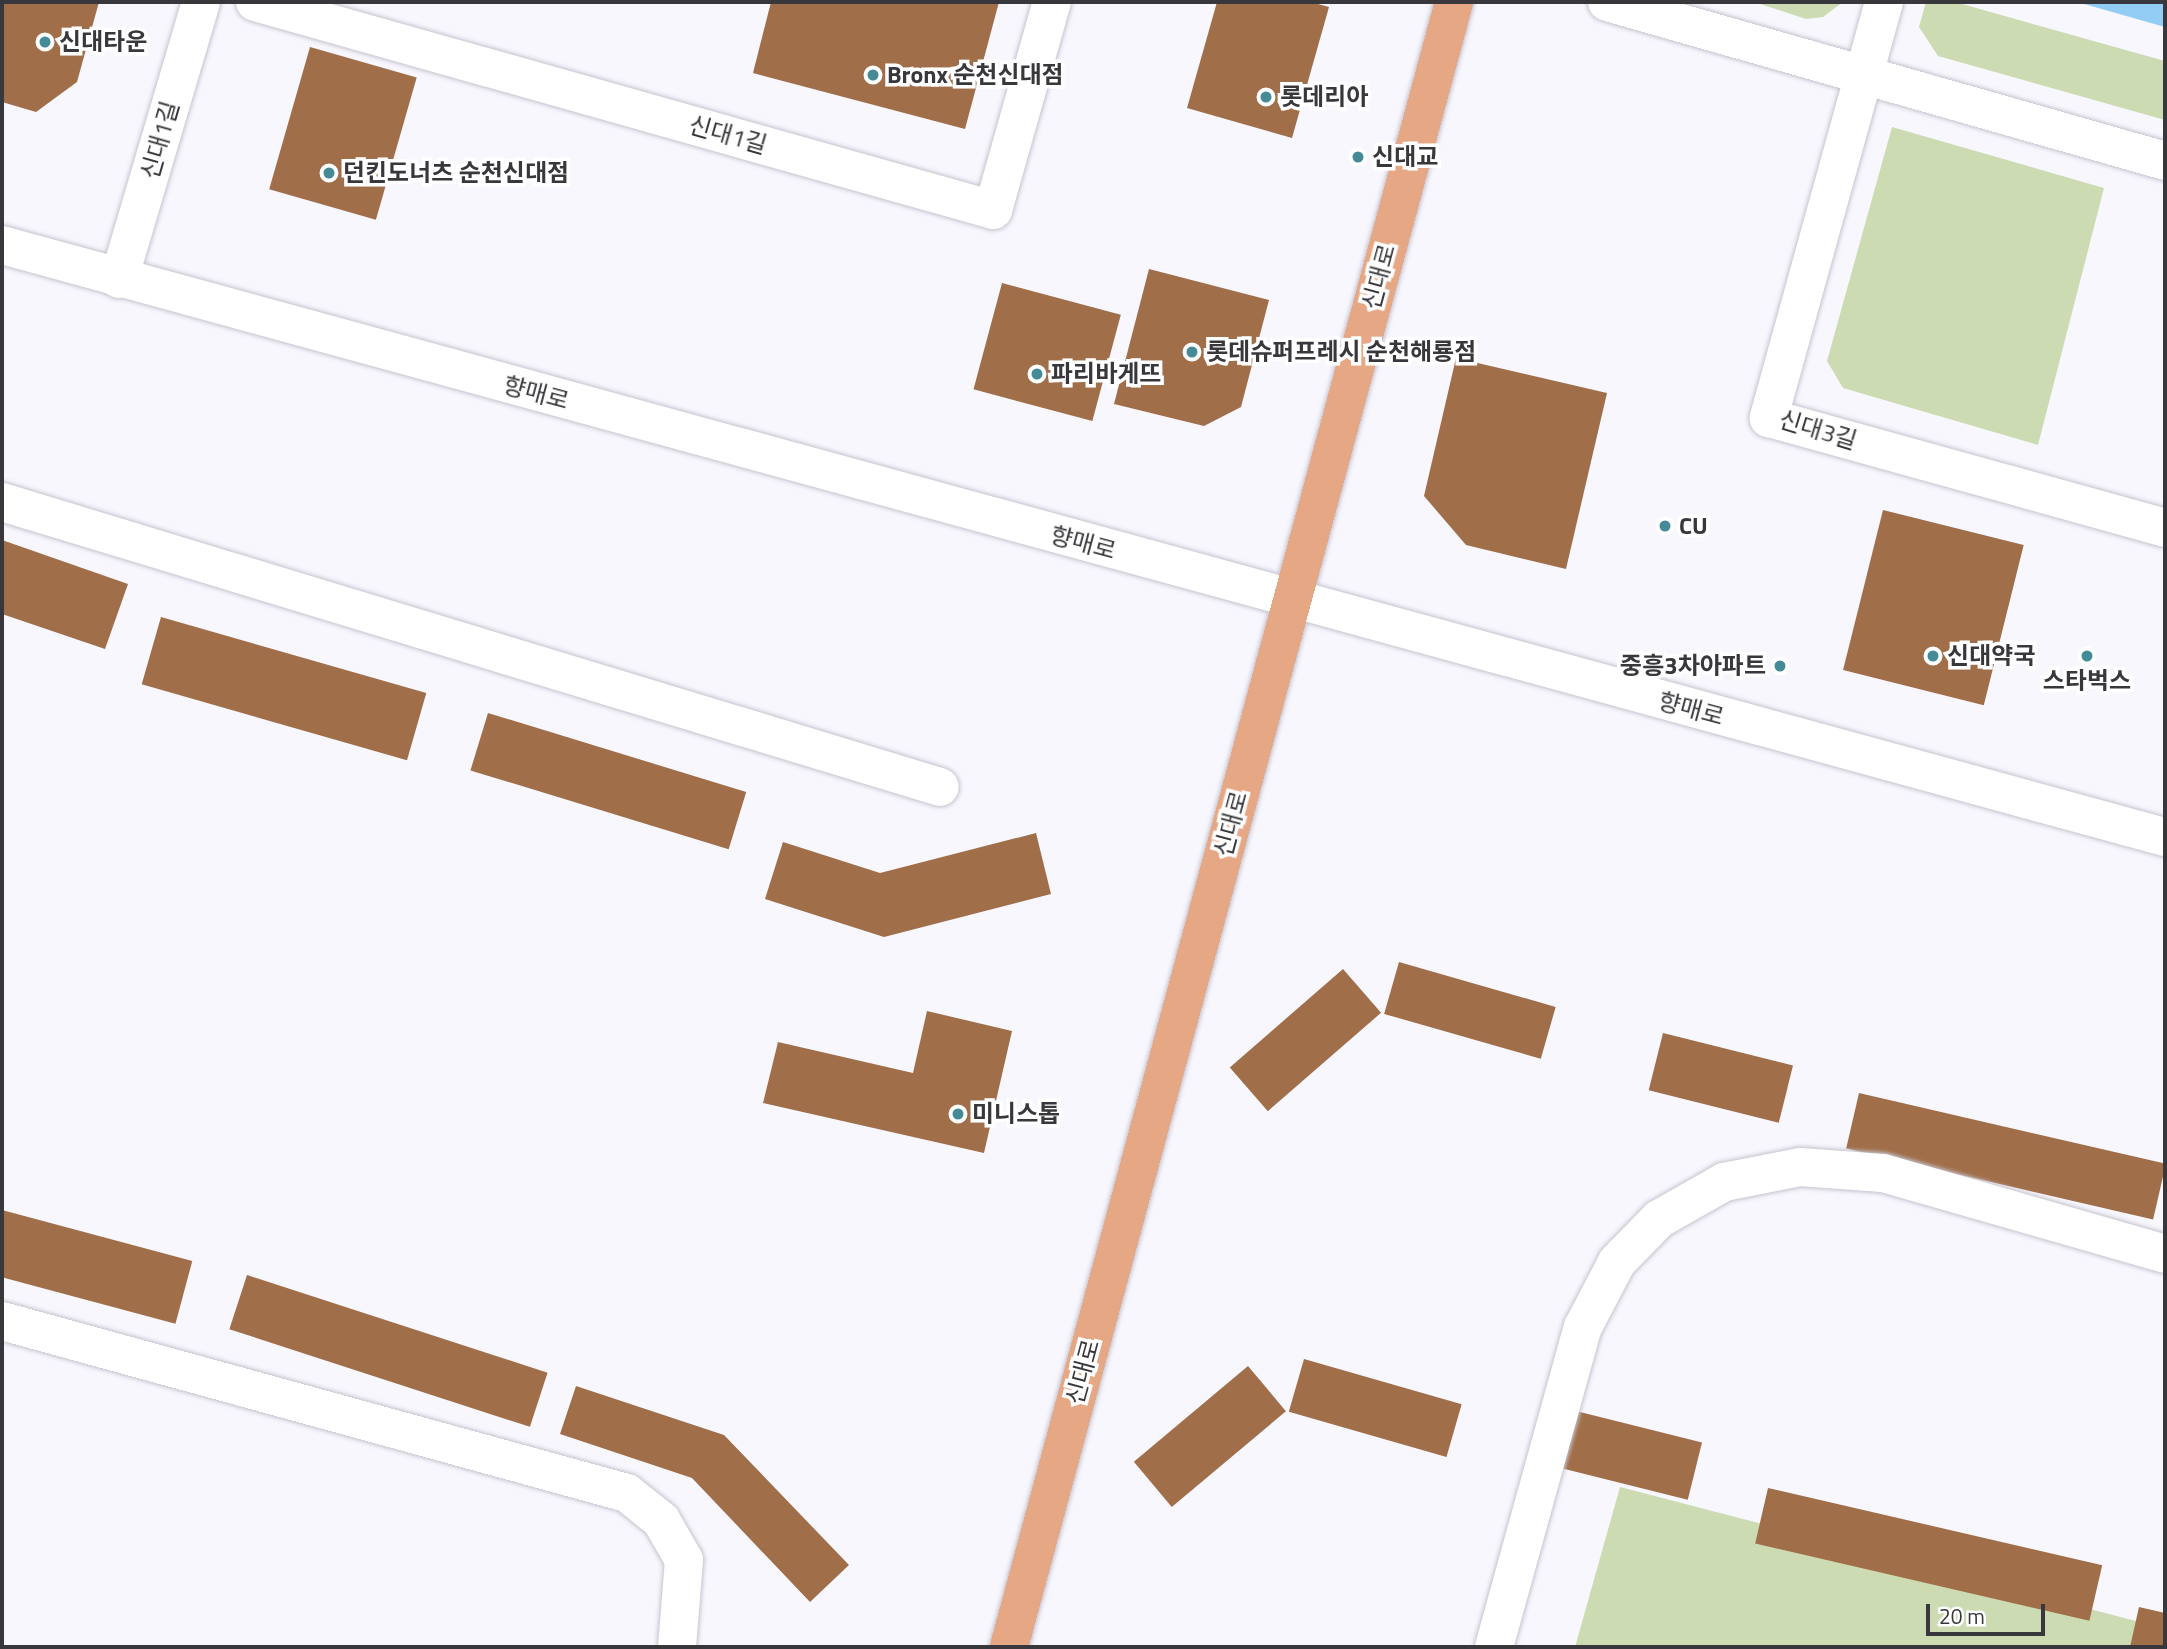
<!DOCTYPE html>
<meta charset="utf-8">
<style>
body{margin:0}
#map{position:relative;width:2167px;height:1649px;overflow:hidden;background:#f8f7fe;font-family:"Titillium Web","Noto Sans KR",sans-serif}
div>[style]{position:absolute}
.green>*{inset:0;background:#ccdbb1}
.water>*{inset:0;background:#92cdf6}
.building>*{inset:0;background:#a06e48;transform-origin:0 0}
.roads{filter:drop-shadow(0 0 2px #c5c4cf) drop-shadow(0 0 2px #c5c4cf)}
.minor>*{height:38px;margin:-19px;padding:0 19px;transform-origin:19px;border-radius:19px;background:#fff}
.major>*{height:38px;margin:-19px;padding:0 19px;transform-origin:19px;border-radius:19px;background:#e6a785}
.dots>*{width:19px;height:19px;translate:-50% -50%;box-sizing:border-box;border:4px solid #fff;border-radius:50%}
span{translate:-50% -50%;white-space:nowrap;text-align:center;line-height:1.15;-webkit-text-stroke:7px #fff;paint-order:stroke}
.poi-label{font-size:24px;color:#38383c;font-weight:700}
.left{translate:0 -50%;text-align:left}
.right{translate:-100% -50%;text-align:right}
.street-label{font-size:24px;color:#38383c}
.frame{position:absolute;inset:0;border:4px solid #38383c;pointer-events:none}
.scale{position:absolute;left:1926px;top:1604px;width:119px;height:32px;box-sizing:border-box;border:4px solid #38383c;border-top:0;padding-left:9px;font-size:21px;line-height:24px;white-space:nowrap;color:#38383c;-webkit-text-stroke:5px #fff;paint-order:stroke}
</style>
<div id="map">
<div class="green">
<div style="clip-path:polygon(1754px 2px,1843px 2px,1823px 17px,1806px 19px)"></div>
<div style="clip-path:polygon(1926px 2px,1955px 2px,2165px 61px,2165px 120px,1938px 56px,1919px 27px)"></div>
<div style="clip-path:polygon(1892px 127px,2104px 188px,2038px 445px,1843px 388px,1827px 361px)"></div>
<div style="clip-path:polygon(1620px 1487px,2155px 1626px,2142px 1647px,1575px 1647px)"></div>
</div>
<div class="water">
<div style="clip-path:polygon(2077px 2px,2165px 2px,2165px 27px)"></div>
</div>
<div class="building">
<div style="clip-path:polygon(2px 2px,99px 2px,77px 82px,36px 112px,2px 102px)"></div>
<div style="clip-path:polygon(771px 2px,999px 2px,965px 129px,753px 73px)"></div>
<div style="clip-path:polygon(1217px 2px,1311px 2px,1329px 7px,1292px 138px,1187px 108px)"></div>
<div style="left:310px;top:47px;width:111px;height:148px;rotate:16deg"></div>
<div style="clip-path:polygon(1149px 269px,1269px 300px,1241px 407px,1204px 426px,1114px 404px)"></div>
<div style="left:1002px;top:283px;width:123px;height:110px;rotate:15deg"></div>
<div style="clip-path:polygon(1456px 358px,1607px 393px,1566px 569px,1466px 545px,1424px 496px)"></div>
<div style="left:1883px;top:510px;width:145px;height:165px;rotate:14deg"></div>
<div style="clip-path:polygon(2px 540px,128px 584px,105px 649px,2px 614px)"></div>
<div style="left:161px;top:617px;width:276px;height:70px;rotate:16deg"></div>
<div style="left:488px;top:713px;width:270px;height:60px;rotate:17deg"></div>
<div style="clip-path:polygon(1036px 833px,1051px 894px,884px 937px,765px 899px,783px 842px,880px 873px)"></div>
<div style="left:1399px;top:962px;width:163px;height:54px;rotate:16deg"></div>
<div style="left:1343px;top:969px;width:58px;height:150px;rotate:49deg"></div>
<div style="clip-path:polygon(927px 1011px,1012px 1031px,984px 1153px,763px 1103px,778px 1042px,913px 1073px)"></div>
<div style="left:1663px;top:1033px;width:134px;height:59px;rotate:14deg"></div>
<div style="left:1859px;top:1093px;width:315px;height:57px;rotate:13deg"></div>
<div style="left:2px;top:1210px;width:197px;height:65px;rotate:15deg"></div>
<div style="left:247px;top:1275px;width:316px;height:57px;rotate:18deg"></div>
<div style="left:1304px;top:1359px;width:164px;height:55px;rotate:16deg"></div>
<div style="left:1248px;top:1366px;width:59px;height:149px;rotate:50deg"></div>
<div style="clip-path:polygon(576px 1386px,724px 1435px,849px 1565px,810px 1602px,692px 1478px,560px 1434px)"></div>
<div style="left:1572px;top:1410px;width:134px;height:59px;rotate:14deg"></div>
<div style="left:1768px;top:1488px;width:343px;height:57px;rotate:13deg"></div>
<div style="clip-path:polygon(2139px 1607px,2165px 1613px,2165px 1647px,2130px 1647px)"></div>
</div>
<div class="roads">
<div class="minor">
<div style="left:255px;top:2px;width:767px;rotate:15.74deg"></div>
<div style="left:993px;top:210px;width:216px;rotate:-74.2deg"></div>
<div style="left:1607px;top:2px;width:580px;rotate:15.9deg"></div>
<div style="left:1884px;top:2px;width:432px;rotate:105.5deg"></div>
<div style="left:1769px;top:418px;width:411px;rotate:15.5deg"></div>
<div style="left:2px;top:245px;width:2243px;rotate:15.31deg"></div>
<div style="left:119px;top:279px;width:289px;rotate:-73.5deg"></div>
<div style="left:2px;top:502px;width:980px;rotate:16.9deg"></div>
<div style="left:2px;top:1321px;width:648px;rotate:15.39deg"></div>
<div style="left:627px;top:1493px;width:43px;rotate:38.5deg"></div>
<div style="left:661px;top:1520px;width:46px;rotate:60.1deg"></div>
<div style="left:684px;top:1560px;width:87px;rotate:94.6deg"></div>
<div style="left:1494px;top:1647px;width:332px;rotate:-74.5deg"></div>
<div style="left:1583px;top:1327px;width:73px;rotate:-62.4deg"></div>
<div style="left:1617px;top:1262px;width:60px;rotate:-45.7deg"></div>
<div style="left:1659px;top:1219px;width:75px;rotate:-29.6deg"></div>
<div style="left:1724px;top:1182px;width:77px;rotate:-11.2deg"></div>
<div style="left:1800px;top:1167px;width:83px;rotate:4.1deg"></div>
<div style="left:1883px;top:1173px;width:293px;rotate:16deg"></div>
</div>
<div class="major">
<div style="left:1009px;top:1647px;width:1704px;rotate:-74.86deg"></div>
</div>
</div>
<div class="dots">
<div style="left:45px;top:42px;background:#458a97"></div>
<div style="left:873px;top:75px;background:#458a97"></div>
<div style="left:1266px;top:97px;background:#458a97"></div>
<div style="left:1358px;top:157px;background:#458a97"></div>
<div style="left:329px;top:173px;background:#458a97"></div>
<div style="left:1192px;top:352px;background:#458a97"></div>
<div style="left:1037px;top:374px;background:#458a97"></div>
<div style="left:1665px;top:526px;background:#458a97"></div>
<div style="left:1933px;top:656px;background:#458a97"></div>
<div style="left:2087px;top:656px;background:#458a97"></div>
<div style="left:1780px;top:666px;background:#458a97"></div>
<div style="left:958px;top:1114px;background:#458a97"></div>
</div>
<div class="poi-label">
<span class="left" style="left:59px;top:42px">신대타운</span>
<span class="left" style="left:887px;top:75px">Bronx 순천신대점</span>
<span class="left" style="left:1280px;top:97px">롯데리아</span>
<span class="left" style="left:1372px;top:157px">신대교</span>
<span class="left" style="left:343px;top:173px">던킨도너츠 순천신대점</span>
<span class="left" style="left:1206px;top:352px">롯데슈퍼프레시 순천해룡점</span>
<span class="left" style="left:1051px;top:374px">파리바게뜨</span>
<span class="left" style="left:1679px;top:526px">CU</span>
<span class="left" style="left:1947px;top:656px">신대약국</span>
<span class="right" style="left:1766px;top:666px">중흥3차아파트</span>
<span style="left:2087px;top:681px">스타벅스</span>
<span class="left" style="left:972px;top:1114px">미니스톱</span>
</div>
<div class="street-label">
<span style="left:728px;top:135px;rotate:16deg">신대1길</span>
<span style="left:160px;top:140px;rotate:-74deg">신대1길</span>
<span style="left:1379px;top:277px;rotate:-75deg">신대로</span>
<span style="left:536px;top:393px;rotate:15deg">향매로</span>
<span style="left:1818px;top:430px;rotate:17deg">신대3길</span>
<span style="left:1083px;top:543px;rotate:15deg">향매로</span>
<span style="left:1691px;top:709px;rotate:15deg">향매로</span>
<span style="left:1231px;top:824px;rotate:-75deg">신대로</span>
<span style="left:1083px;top:1372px;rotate:-75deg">신대로</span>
</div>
<div class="frame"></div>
<div class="scale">20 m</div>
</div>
